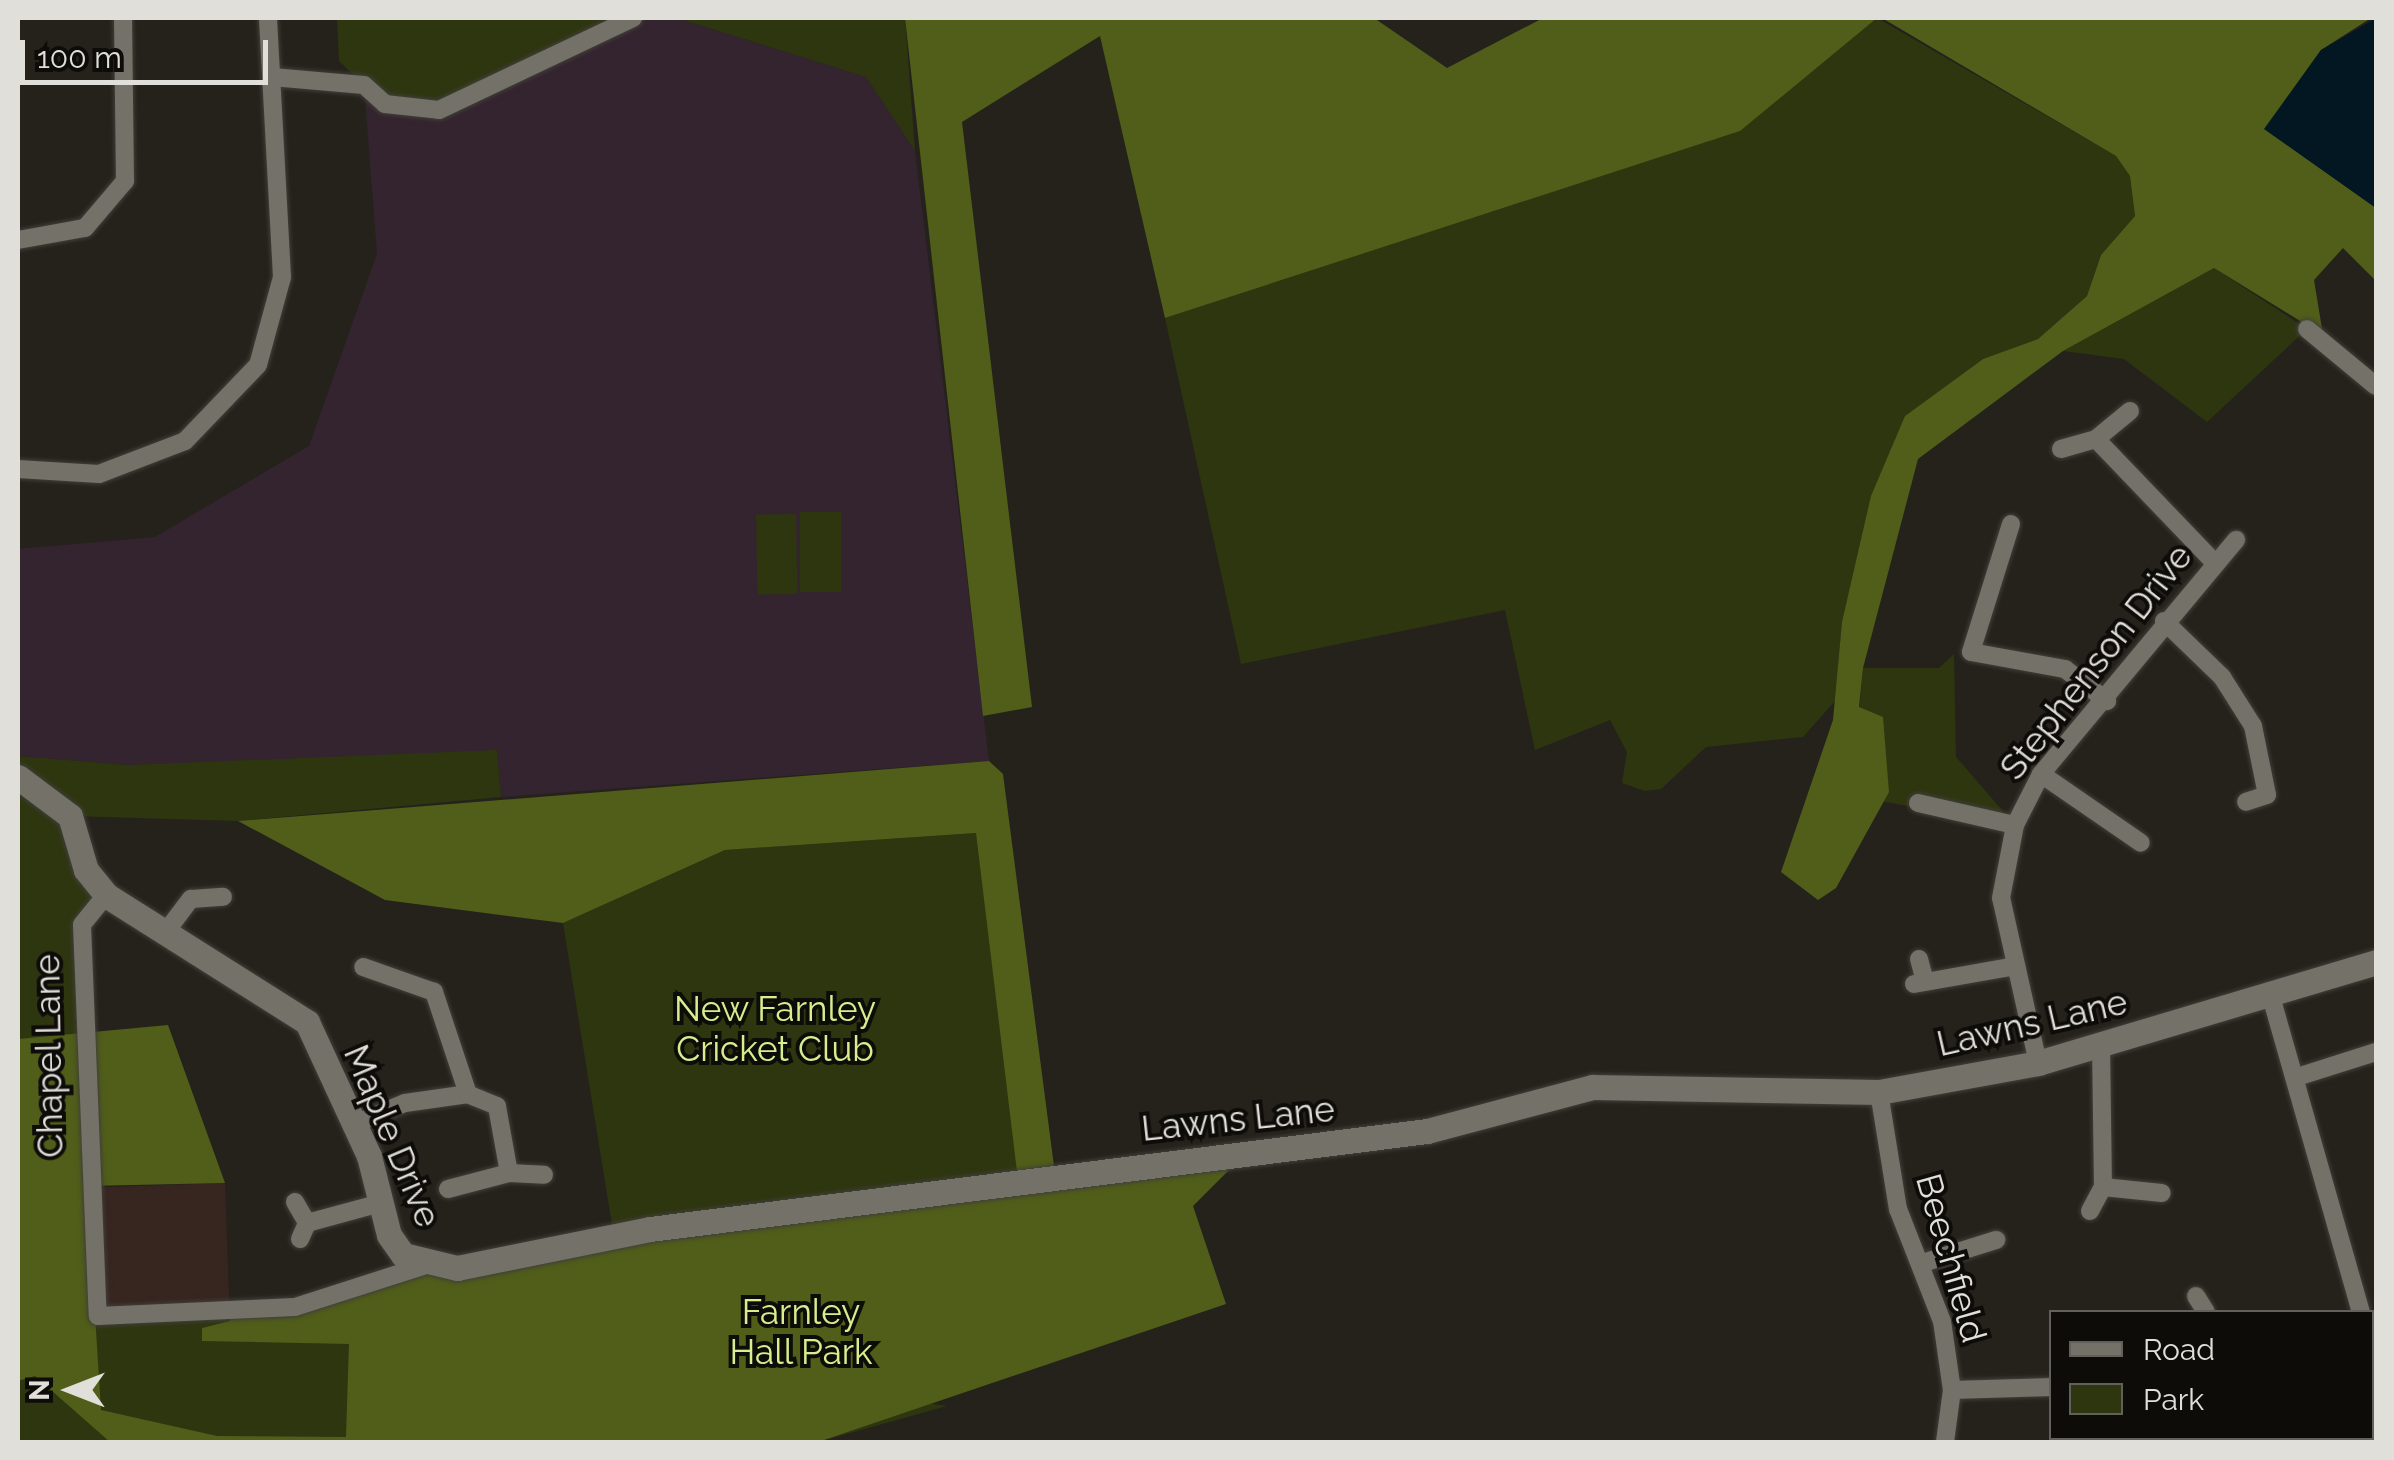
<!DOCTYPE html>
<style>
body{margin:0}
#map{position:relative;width:2394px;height:1460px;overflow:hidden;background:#25221c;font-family:Raleway,sans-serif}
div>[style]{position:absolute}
.commercial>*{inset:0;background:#372520;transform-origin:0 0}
.education>*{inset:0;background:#34242f}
.green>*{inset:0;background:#2e3610;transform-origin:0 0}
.forest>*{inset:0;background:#505e19}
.water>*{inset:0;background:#031723}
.roads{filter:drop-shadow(0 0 2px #413f39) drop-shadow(0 0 2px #413f39)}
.street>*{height:18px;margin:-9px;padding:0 9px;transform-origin:9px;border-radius:9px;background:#747168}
.secondary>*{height:25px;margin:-12.5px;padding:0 12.5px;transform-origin:12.5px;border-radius:12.5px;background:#747168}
span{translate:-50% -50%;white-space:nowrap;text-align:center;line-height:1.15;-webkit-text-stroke:8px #0d0c09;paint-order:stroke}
.street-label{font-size:35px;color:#e1dfda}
.park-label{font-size:35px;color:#d6ee8e}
.frame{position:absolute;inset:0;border:20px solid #e1dfda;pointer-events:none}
.legend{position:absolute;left:2049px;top:1310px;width:325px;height:130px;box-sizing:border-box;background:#0d0c09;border:2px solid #62605d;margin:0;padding:12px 18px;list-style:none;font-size:30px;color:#e1dfda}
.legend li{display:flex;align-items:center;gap:20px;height:50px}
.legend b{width:50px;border:2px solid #62605d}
.north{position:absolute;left:20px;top:1340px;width:100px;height:100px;-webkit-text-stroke:8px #0d0c09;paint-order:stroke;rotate:270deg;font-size:28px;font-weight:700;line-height:40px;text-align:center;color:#e1dfda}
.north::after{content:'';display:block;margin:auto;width:35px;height:45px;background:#e1dfda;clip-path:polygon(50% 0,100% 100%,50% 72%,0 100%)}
.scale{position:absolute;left:20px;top:40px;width:248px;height:45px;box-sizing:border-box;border:5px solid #e1dfda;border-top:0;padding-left:12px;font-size:30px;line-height:35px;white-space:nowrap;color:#e1dfda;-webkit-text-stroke:8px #0d0c09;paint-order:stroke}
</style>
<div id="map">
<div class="commercial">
<div style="left:225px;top:1183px;width:127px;height:138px;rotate:88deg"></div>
</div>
<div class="education">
<div style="clip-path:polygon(633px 18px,677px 18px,866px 77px,915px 151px,989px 761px,501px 797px,497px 751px,128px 765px,18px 756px,18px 549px,155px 537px,309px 446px,377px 254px,364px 85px)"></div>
</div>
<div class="green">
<div style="clip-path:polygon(337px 18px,633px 18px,439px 110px,385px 104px,364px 85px,339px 61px)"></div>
<div style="clip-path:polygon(677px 18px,905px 18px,915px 151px,866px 77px)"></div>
<div style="clip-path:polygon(1877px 18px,2116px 156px,2130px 176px,2135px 216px,2101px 255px,2087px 296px,2038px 339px,1983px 359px,1905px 416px,1842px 622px,1835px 701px,1803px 737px,1706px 747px,1661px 789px,1645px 791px,1622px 783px,1627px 752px,1610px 720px,1535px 750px,1505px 610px,1241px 664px,1165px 318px,1739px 131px)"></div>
<div style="clip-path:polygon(2214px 268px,2307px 329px,2207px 422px,2124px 359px,2063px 351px)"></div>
<div style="left:800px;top:512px;width:41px;height:80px"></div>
<div style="left:796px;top:514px;width:80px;height:40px;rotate:89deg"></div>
<div style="clip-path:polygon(1954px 654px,1956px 757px,2015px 825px,1852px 796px,1863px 668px,1939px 668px)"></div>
<div style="clip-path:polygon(497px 750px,501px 797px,238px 821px,71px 816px,106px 895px,82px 925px,98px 1316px,230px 1310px,947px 1406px,818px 1442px,18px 1442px,18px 756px,128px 765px)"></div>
<div style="clip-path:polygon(977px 833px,1019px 1180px,614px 1237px,563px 923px,725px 850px)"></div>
</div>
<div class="forest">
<div style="clip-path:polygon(905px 18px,1374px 18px,1447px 68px,1543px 18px,1877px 18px,1740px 131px,1165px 318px,1100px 36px,962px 122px,1032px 707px,983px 716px)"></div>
<div style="clip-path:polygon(1882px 18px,2371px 18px,2321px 50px,2265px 129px,2376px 208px,2376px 281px,2343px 248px,2314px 280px,2323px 335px,2214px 268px,2063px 351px,1918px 459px,1863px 668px,1859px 707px,1883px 717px,1889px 792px,1836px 888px,1818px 900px,1781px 872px,1833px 720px,1842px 622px,1871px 496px,1905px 416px,1983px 359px,2038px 339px,2087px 296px,2101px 255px,2135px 216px,2130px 176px,2116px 156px)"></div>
<div style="clip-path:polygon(989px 761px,1003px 774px,1055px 1174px,1247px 1152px,1193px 1206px,1226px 1304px,818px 1442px,110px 1442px,35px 1376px,18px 1381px,18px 1039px,168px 1025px,225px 1183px,87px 1186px,101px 1410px,217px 1436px,346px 1437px,349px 1344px,202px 1341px,202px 1328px,230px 1321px,230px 1310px,295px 1307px,394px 1277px,1018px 1180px,976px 833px,725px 850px,563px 923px,385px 900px,238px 821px)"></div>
</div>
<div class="water">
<div style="clip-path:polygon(2376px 18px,2376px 208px,2264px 129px,2321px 50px)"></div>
</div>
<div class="roads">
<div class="street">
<div style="left:272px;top:77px;width:92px;rotate:5deg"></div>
<div style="left:364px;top:85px;width:28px;rotate:42deg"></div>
<div style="left:385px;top:104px;width:54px;rotate:6.3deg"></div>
<div style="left:439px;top:110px;width:215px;rotate:-25.4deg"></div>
<div style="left:18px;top:240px;width:68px;rotate:-10.2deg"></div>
<div style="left:85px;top:228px;width:62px;rotate:-49.6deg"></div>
<div style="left:125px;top:181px;width:163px;rotate:-90.7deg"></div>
<div style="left:2307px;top:329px;width:89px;rotate:39.6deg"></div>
<div style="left:2096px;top:439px;width:44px;rotate:-39.5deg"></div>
<div style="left:2061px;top:449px;width:36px;rotate:-16deg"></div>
<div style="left:2096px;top:439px;width:169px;rotate:46.2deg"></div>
<div style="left:18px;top:469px;width:81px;rotate:3.5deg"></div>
<div style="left:99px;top:474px;width:92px;rotate:-21deg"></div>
<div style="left:185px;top:441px;width:105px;rotate:-46.2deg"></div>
<div style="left:258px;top:365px;width:91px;rotate:-74.7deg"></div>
<div style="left:282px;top:277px;width:259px;rotate:-93.1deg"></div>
<div style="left:2011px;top:524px;width:134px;rotate:107.4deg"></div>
<div style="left:1971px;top:652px;width:96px;rotate:10.3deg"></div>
<div style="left:2065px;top:669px;width:53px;rotate:37.3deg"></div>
<div style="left:2164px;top:621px;width:81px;rotate:44deg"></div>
<div style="left:2222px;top:677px;width:58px;rotate:57.7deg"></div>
<div style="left:2253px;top:726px;width:70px;rotate:78.5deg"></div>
<div style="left:2267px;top:795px;width:22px;rotate:162deg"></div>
<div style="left:2041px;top:774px;width:121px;rotate:34.6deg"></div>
<div style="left:1918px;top:803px;width:99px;rotate:12.8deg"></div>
<div style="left:106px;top:895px;width:38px;rotate:129deg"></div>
<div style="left:82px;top:925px;width:391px;rotate:87.7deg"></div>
<div style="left:98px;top:1316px;width:197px;rotate:-2.6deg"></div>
<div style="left:295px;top:1307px;width:138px;rotate:-17.8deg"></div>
<div style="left:168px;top:929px;width:38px;rotate:-53deg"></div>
<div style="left:191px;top:899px;width:32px;rotate:-4deg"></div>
<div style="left:1919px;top:959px;width:23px;rotate:75deg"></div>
<div style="left:1914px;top:984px;width:97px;rotate:-10deg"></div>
<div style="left:2272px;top:1000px;width:324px;rotate:74.1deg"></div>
<div style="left:2101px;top:1044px;width:143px;rotate:89.2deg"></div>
<div style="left:2103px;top:1187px;width:59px;rotate:5.8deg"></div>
<div style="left:2038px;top:1063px;width:169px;rotate:-102.6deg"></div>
<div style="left:2001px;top:898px;width:74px;rotate:-79.1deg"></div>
<div style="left:2015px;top:825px;width:57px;rotate:-63deg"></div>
<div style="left:2041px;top:774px;width:305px;rotate:-50.2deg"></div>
<div style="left:2297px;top:1077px;width:83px;rotate:-17.6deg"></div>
<div style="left:1879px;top:1092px;width:119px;rotate:80.8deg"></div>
<div style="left:1898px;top:1209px;width:120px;rotate:68.6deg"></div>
<div style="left:1942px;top:1321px;width:70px;rotate:81.8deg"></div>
<div style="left:1952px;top:1390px;width:52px;rotate:97.7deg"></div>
<div style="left:355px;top:1124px;width:54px;rotate:-22.8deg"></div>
<div style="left:405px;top:1103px;width:64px;rotate:-8.1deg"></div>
<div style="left:468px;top:1094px;width:108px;rotate:-108.4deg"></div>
<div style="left:434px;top:992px;width:75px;rotate:-160.6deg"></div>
<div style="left:509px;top:1173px;width:35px;rotate:3deg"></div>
<div style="left:448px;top:1189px;width:63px;rotate:-14.7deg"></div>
<div style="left:509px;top:1173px;width:68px;rotate:-100.2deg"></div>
<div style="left:497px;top:1106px;width:31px;rotate:-158deg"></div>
<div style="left:295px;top:1202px;width:24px;rotate:60deg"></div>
<div style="left:2090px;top:1211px;width:27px;rotate:-62deg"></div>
<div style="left:300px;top:1239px;width:17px;rotate:-66deg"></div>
<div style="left:307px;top:1223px;width:73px;rotate:-15.2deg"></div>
<div style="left:1923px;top:1263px;width:77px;rotate:-17.5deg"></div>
<div style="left:2196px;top:1296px;width:19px;rotate:58deg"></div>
<div style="left:1952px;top:1390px;width:100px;rotate:-1.7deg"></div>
<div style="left:2311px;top:1442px;width:4px;rotate:-63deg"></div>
</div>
<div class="secondary">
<div style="left:18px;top:777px;width:65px;rotate:36.9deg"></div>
<div style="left:70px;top:816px;width:56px;rotate:73.5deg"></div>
<div style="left:86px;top:870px;width:32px;rotate:51deg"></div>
<div style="left:106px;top:895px;width:238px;rotate:32.3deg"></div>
<div style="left:307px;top:1022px;width:148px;rotate:65.2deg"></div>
<div style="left:369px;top:1156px;width:81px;rotate:75.8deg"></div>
<div style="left:389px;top:1235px;width:24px;rotate:55deg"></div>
<div style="left:403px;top:1255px;width:56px;rotate:13.5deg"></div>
<div style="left:457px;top:1268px;width:197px;rotate:-11.4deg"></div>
<div style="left:650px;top:1229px;width:783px;rotate:-7.19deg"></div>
<div style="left:1427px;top:1131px;width:171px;rotate:-14.9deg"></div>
<div style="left:1592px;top:1087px;width:287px;rotate:1deg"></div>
<div style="left:1879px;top:1092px;width:162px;rotate:-10.3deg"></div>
<div style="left:2038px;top:1063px;width:353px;rotate:-16.6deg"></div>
</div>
</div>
<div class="street-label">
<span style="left:2096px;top:662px;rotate:-52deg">Stephenson Drive</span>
<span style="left:2032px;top:1023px;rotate:-13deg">Lawns Lane</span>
<span style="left:49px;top:1056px;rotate:-91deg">Chapel Lane</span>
<span style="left:1238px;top:1119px;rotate:-6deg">Lawns Lane</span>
<span style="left:392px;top:1136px;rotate:67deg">Maple Drive</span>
<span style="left:1951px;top:1258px;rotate:74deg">Beechfield</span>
</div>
<div class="park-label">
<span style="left:775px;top:1029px">New Farnley<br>Cricket Club</span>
<span style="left:801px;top:1332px">Farnley<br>Hall Park</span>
</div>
<div class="frame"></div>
<ul class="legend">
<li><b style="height:12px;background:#747168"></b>Road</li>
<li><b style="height:28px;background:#2e3610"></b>Park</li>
</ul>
<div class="north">N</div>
<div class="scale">100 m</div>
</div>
